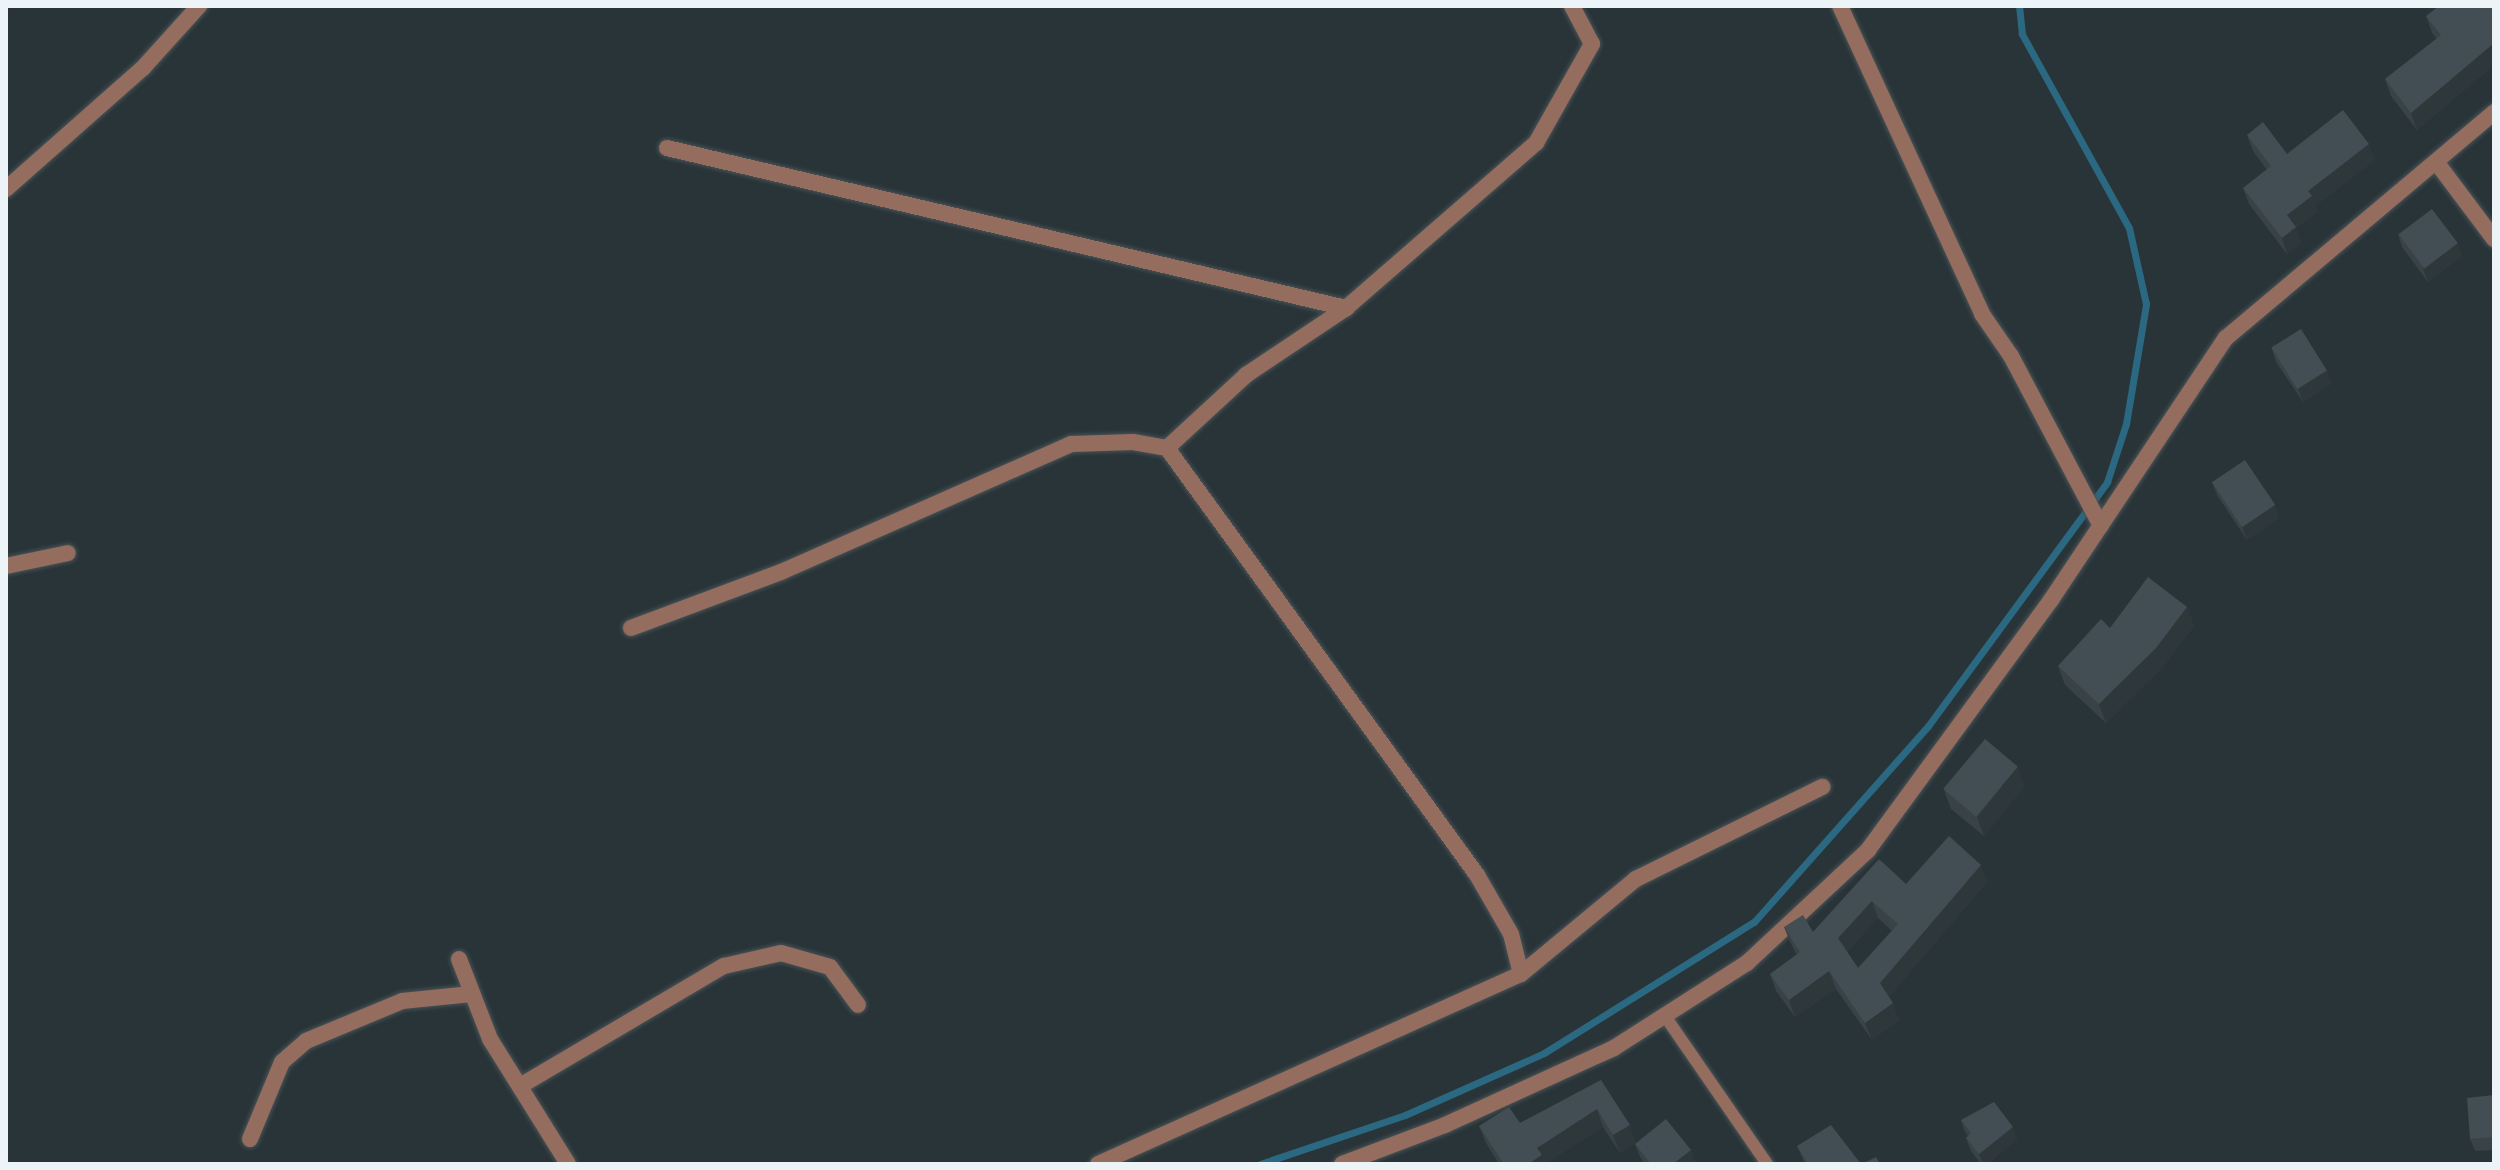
<!DOCTYPE html>
<style>
body{margin:0}
#map{position:relative;width:2500px;height:1170px;overflow:hidden;background:#293438;font-family:"Titillium Web",sans-serif}
div>[style]{position:absolute}
.stream>*{height:7px;margin:-3.5px;padding:0 3.5px;transform-origin:3.5px;border-radius:3.5px;background:#2a6981}
.roads{filter:drop-shadow(0 0 2px #485357) drop-shadow(0 0 2px #485357)}
.service>*{height:12px;margin:-6px;padding:0 6px;transform-origin:6px;border-radius:6px;background:#956d5f}
.minor>*{height:16px;margin:-8px;padding:0 8px;transform-origin:8px;border-radius:8px;background:#956d5f}
.tertiary>*{height:16px;margin:-8px;padding:0 8px;transform-origin:8px;border-radius:8px;background:#956d5f}
.wall>*{inset:0;background:#394347}
.shaded-wall>*{inset:0;background:#2e373a}
.building>*{inset:0;background:#424e53;transform-origin:0 0}
span{translate:-50% -50%;white-space:nowrap;text-align:center;line-height:1.15;-webkit-text-stroke:6px #293438;paint-order:stroke}
.frame{position:absolute;inset:0;border:8px solid #edf4f7;pointer-events:none}
</style>
<div id="map">
<div class="stream">
<div style="left:1260px;top:1164px;width:153px;rotate:-18.7deg"></div>
<div style="left:1405px;top:1115px;width:152px;rotate:-24deg"></div>
<div style="left:1544px;top:1053px;width:248px;rotate:-32deg"></div>
<div style="left:1754px;top:922px;width:262px;rotate:-48.4deg"></div>
<div style="left:1928px;top:726px;width:303px;rotate:-53.7deg"></div>
<div style="left:2107px;top:482px;width:61px;rotate:-71.9deg"></div>
<div style="left:2126px;top:424px;width:122px;rotate:-80.5deg"></div>
<div style="left:2146px;top:304px;width:78px;rotate:-102.6deg"></div>
<div style="left:2129px;top:228px;width:222px;rotate:-118.9deg"></div>
<div style="left:2022px;top:34px;width:28px;rotate:-96deg"></div>
</div>
<div class="roads">
<div class="service">
<div style="left:1665px;top:1016px;width:180px;rotate:55.4deg"></div>
</div>
<div class="minor">
<div style="left:1840px;top:6px;width:339px;rotate:65.2deg"></div>
<div style="left:1982px;top:314px;width:51px;rotate:55.4deg"></div>
<div style="left:2011px;top:356px;width:192px;rotate:62.1deg"></div>
<div style="left:667px;top:148px;width:698px;rotate:13.26deg"></div>
<div style="left:6px;top:566px;width:63px;rotate:-11.8deg"></div>
<div style="left:631px;top:628px;width:160px;rotate:-20.5deg"></div>
<div style="left:781px;top:572px;width:317px;rotate:-23.8deg"></div>
<div style="left:1071px;top:444px;width:62px;rotate:-1.8deg"></div>
<div style="left:1133px;top:442px;width:35px;rotate:10deg"></div>
<div style="left:459px;top:959px;width:86px;rotate:68.8deg"></div>
<div style="left:490px;top:1039px;width:147px;rotate:58deg"></div>
<div style="left:1521px;top:974px;width:149px;rotate:-39.6deg"></div>
<div style="left:1636px;top:879px;width:208px;rotate:-26.3deg"></div>
<div style="left:520px;top:1086px;width:237px;rotate:-30.5deg"></div>
<div style="left:724px;top:966px;width:58px;rotate:-12.8deg"></div>
<div style="left:781px;top:953px;width:51px;rotate:15.9deg"></div>
<div style="left:830px;top:967px;width:47px;rotate:53.6deg"></div>
<div style="left:250px;top:1139px;width:83px;rotate:-67.4deg"></div>
<div style="left:282px;top:1062px;width:32px;rotate:-41deg"></div>
<div style="left:306px;top:1041px;width:104px;rotate:-22.6deg"></div>
<div style="left:402px;top:1001px;width:70px;rotate:-5.7deg"></div>
<div style="left:1098px;top:1164px;width:464px;rotate:-24.2deg"></div>
<div style="left:1521px;top:974px;width:41px;rotate:-104deg"></div>
<div style="left:1511px;top:934px;width:68px;rotate:-120deg"></div>
<div style="left:1477px;top:875px;width:528px;rotate:-125.98deg"></div>
<div style="left:1167px;top:448px;width:108px;rotate:-42.7deg"></div>
<div style="left:1246px;top:375px;width:120px;rotate:-33.8deg"></div>
<div style="left:1346px;top:308px;width:252px;rotate:-41deg"></div>
<div style="left:1536px;top:143px;width:114px;rotate:-60.5deg"></div>
<div style="left:1592px;top:44px;width:43px;rotate:-117.8deg"></div>
</div>
<div class="tertiary">
<div style="left:2437px;top:163px;width:95px;rotate:53.1deg"></div>
<div style="left:6px;top:189px;width:183px;rotate:-41.5deg"></div>
<div style="left:143px;top:68px;width:84px;rotate:-47.9deg"></div>
<div style="left:1342px;top:1164px;width:110px;rotate:-20.7deg"></div>
<div style="left:1445px;top:1125px;width:186px;rotate:-24.5deg"></div>
<div style="left:1614px;top:1048px;width:158px;rotate:-32.6deg"></div>
<div style="left:1747px;top:963px;width:166px;rotate:-43deg"></div>
<div style="left:1868px;top:850px;width:310px;rotate:-53.8deg"></div>
<div style="left:2051px;top:600px;width:315px;rotate:-56.3deg"></div>
<div style="left:2226px;top:338px;width:351px;rotate:-40.1deg"></div>
</div>
</div>
<div class="wall">
<div style="clip-path:polygon(2494px 9px,2494px 65px,2417px 130px,2391px 96px,2385px 79px,2437px 39px,2432px 33px,2426px 16px)"></div>
<div style="clip-path:polygon(2247px 135px,2287px 154px,2375px 160px,2315px 206px,2317px 212px,2296px 228px,2301px 243px,2287px 254px,2249px 204px,2243px 188px,2267px 170px,2253px 151px)"></div>
<div style="clip-path:polygon(2398px 234px,2462px 256px,2428px 282px,2402px 247px)"></div>
<div style="clip-path:polygon(2272px 349px,2332px 383px,2303px 402px,2276px 362px)"></div>
<div style="clip-path:polygon(2212px 482px,2275px 505px,2279px 518px,2247px 540px,2217px 495px)"></div>
<div style="clip-path:polygon(2187px 607px,2194px 626px,2163px 667px,2106px 723px,2065px 685px,2058px 666px,2110px 628px)"></div>
<div style="clip-path:polygon(2025px 786px,1984px 836px,1951px 809px,1944px 790px)"></div>
<div style="clip-path:polygon(evenodd,1987px 882px,1889px 997px,1899px 1020px,1872px 1040px,1836px 989px,1795px 1017px,1776px 991px,1770px 974px,1797px 955px,1791px 944px,1784px 927px,1813px 932px,1906px 884px,1987px 882px,1878px 918px,1892px 931px,1858px 968px,1847px 952px,1878px 918px)"></div>
<div style="clip-path:polygon(1601px 1080px,1636px 1143px,1620px 1153px,1603px 1127px,1545px 1164px,1499px 1164px,1486px 1143px,1479px 1126px,1520px 1123px)"></div>
<div style="clip-path:polygon(2494px 1095px,2494px 1150px,2475px 1151px,2470px 1139px)"></div>
<div style="clip-path:polygon(1961px 1120px,2018px 1139px,1987px 1164px,1981px 1164px,1971px 1151px,1966px 1138px,1968px 1136px,1965px 1132px)"></div>
<div style="clip-path:polygon(1635px 1144px,1691px 1150px,1695px 1163px,1694px 1164px,1645px 1164px,1640px 1157px)"></div>
<div style="clip-path:polygon(1797px 1146px,1861px 1164px,1805px 1164px)"></div>
</div>
<div class="shaded-wall">
<div style="clip-path:polygon(2494px 43px,2494px 65px,2417px 130px,2411px 113px)"></div>
<div style="clip-path:polygon(2369px 144px,2375px 160px,2315px 206px,2317px 212px,2296px 228px,2301px 243px,2287px 254px,2282px 238px,2287px 215px,2308px 191px)"></div>
<div style="clip-path:polygon(2458px 243px,2462px 256px,2428px 282px,2423px 269px)"></div>
<div style="clip-path:polygon(2327px 370px,2332px 383px,2303px 402px,2298px 389px)"></div>
<div style="clip-path:polygon(2275px 505px,2279px 518px,2247px 540px,2242px 527px)"></div>
<div style="clip-path:polygon(2187px 607px,2194px 626px,2163px 667px,2106px 723px,2099px 704px)"></div>
<div style="clip-path:polygon(2018px 767px,2025px 786px,1984px 836px,1977px 817px)"></div>
<div style="clip-path:polygon(1981px 865px,1987px 882px,1886px 1001px,1880px 983px)"></div>
<div style="clip-path:polygon(1872px 901px,1878px 918px,1844px 956px,1838px 938px)"></div>
<div style="clip-path:polygon(1829px 971px,1836px 989px,1795px 1017px,1789px 1000px)"></div>
<div style="clip-path:polygon(1893px 1003px,1899px 1020px,1872px 1040px,1865px 1023px)"></div>
<div style="clip-path:polygon(1597px 1109px,1603px 1127px,1545px 1164px,1528px 1164px,1537px 1148px)"></div>
<div style="clip-path:polygon(1630px 1125px,1636px 1143px,1620px 1153px,1613px 1135px)"></div>
<div style="clip-path:polygon(2013px 1127px,2018px 1139px,1987px 1164px,1983px 1164px,1979px 1154px)"></div>
<div style="clip-path:polygon(1691px 1150px,1695px 1163px,1694px 1164px,1673px 1164px)"></div>
</div>
<div class="building">
<div style="clip-path:polygon(2439px 6px,2492px 6px,2494px 9px,2494px 43px,2411px 113px,2385px 79px,2441px 35px,2426px 16px)"></div>
<div style="clip-path:polygon(2343px 110px,2369px 144px,2308px 191px,2312px 196px,2287px 215px,2296px 227px,2282px 238px,2243px 188px,2271px 166px,2247px 135px,2263px 122px,2287px 154px)"></div>
<div style="left:2432px;top:209px;width:43px;height:42px;rotate:53deg"></div>
<div style="left:2301px;top:329px;width:49px;height:35px;rotate:58deg"></div>
<div style="left:2245px;top:460px;width:54px;height:40px;rotate:56deg"></div>
<div style="clip-path:polygon(2148px 577px,2187px 607px,2156px 648px,2099px 704px,2058px 666px,2101px 619px,2110px 628px)"></div>
<div style="left:1985px;top:739px;width:43px;height:65px;rotate:40deg"></div>
<div style="clip-path:polygon(evenodd,1949px 836px,1981px 865px,1880px 983px,1893px 1003px,1865px 1023px,1829px 971px,1789px 1000px,1770px 974px,1800px 952px,1784px 927px,1803px 915px,1813px 932px,1879px 859px,1906px 884px,1949px 836px,1872px 901px,1898px 924px,1858px 968px,1838px 938px,1872px 901px)"></div>
<div style="clip-path:polygon(1601px 1080px,1630px 1125px,1613px 1135px,1597px 1109px,1537px 1148px,1542px 1155px,1528px 1164px,1504px 1164px,1479px 1126px,1509px 1107px,1520px 1123px)"></div>
<div style="clip-path:polygon(2494px 1095px,2494px 1137px,2470px 1139px,2467px 1098px)"></div>
<div style="clip-path:polygon(1994px 1102px,2013px 1127px,1979px 1154px,1966px 1138px,1971px 1133px,1961px 1120px)"></div>
<div style="clip-path:polygon(1666px 1119px,1691px 1150px,1673px 1164px,1651px 1164px,1635px 1144px)"></div>
<div style="clip-path:polygon(1831px 1125px,1861px 1164px,1808px 1164px,1797px 1146px)"></div>
<div style="clip-path:polygon(1876px 1157px,1880px 1164px,1862px 1164px)"></div>
</div>
<div class="frame"></div>
</div>
